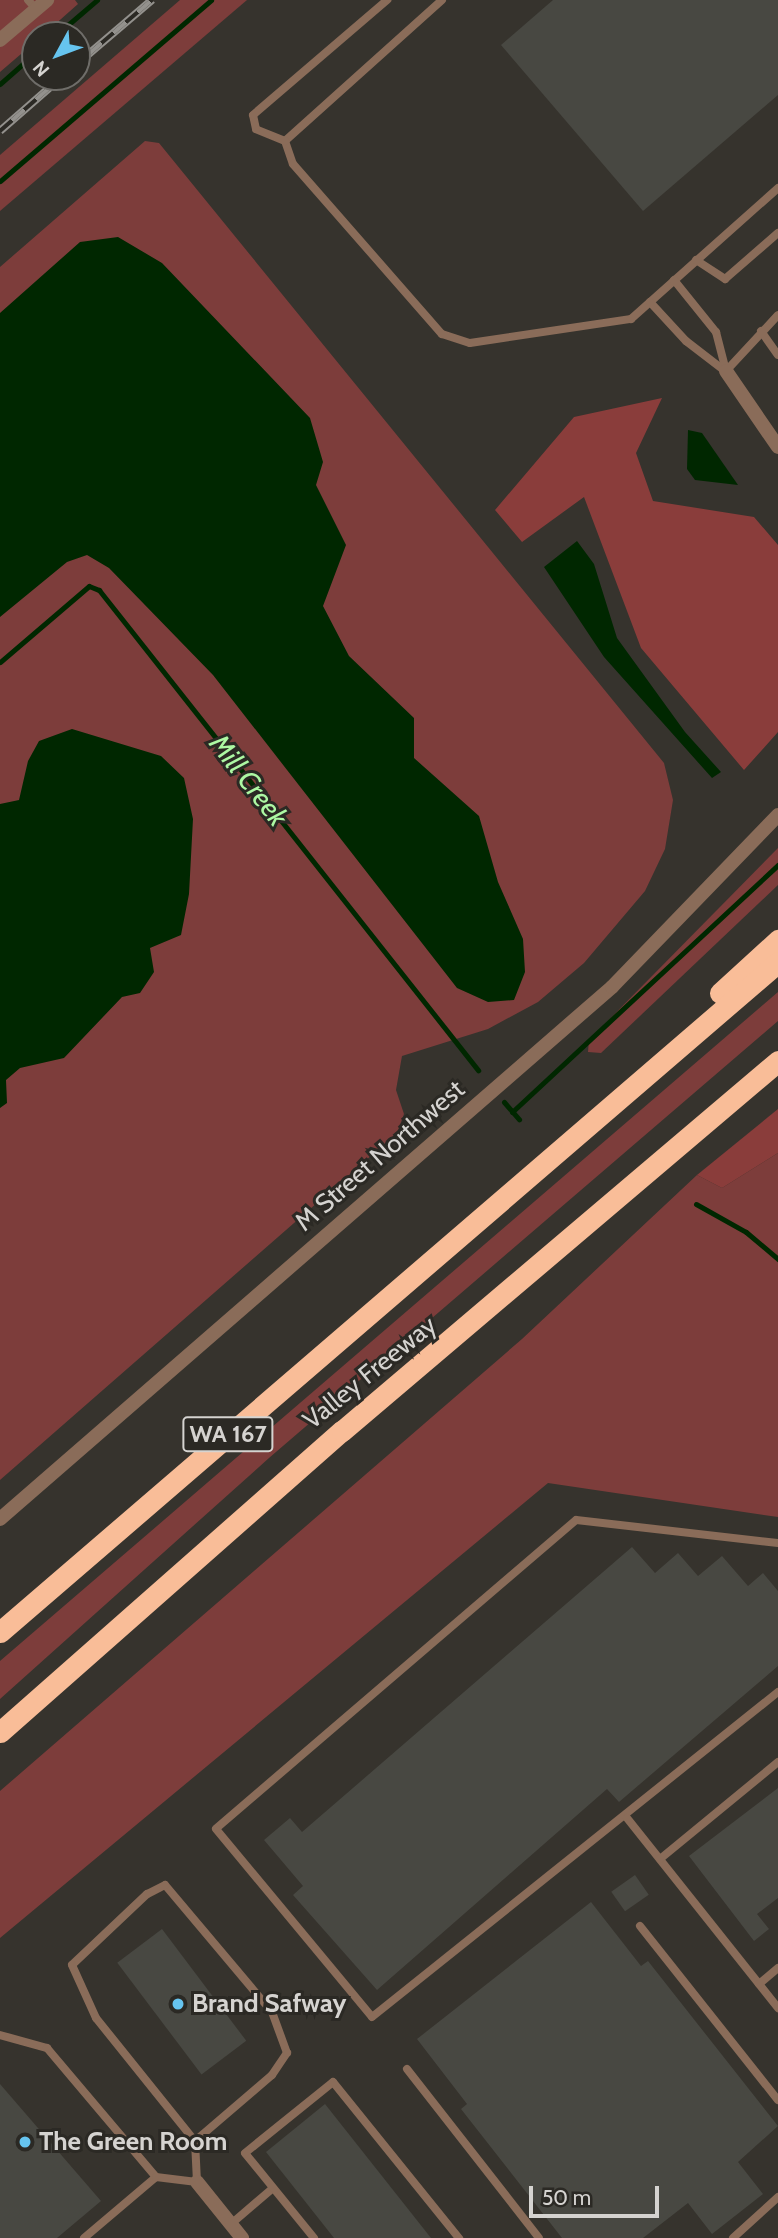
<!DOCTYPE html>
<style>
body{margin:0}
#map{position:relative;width:778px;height:2238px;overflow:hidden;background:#36332d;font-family:Cabin,sans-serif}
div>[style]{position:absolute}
.green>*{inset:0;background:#7d3d3b}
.forest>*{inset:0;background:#8a3d3b}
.water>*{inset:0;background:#002700}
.stream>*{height:5px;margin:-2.5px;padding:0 2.5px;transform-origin:2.5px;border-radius:2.5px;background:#002700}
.building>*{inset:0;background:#484842;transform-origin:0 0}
.service>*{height:8px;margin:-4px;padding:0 4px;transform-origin:4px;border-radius:4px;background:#8a6c59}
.minor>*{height:14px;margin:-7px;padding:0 7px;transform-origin:7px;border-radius:7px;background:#8a6c59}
.tertiary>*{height:14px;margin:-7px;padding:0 7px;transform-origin:7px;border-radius:7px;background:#8a6c59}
.motorway>*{height:21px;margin:-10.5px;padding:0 10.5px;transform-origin:10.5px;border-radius:10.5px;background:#f9bd98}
.rail>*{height:8px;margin-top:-4px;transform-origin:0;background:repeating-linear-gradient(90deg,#2b2924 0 16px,#93918d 0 32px);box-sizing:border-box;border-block:2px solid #93918d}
.dots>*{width:19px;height:19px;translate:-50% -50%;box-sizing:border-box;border:4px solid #2b2924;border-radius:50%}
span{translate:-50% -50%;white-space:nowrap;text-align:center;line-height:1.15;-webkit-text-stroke:6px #2b2924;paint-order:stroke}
.shield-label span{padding:2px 5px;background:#2b2924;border:2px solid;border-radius:5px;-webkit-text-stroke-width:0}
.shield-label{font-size:24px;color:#d5d3d0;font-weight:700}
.street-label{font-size:26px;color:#d5d3d0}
.poi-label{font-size:26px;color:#d5d3d0;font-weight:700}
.left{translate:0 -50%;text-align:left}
.water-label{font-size:28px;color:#adf8a3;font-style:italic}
.north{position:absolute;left:21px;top:21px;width:70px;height:70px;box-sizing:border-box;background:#2b2924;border:2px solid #6f6d69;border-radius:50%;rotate:229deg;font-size:19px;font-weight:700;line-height:28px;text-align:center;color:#d5d3d0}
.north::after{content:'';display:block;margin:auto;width:24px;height:32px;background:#66c4ef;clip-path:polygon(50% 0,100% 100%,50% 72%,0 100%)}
.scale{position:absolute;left:529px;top:2186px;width:130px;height:32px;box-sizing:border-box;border:4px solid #d5d3d0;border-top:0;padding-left:9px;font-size:21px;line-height:24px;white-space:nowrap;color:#d5d3d0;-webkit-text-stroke:5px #2b2924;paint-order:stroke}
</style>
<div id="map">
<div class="green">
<div style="clip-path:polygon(0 0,75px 0,78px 4px,43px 35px,35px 35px,35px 42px,0 72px)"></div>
<div style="clip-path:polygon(180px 0,247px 0,0 211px,0 155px)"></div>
<div style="clip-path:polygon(145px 141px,159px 143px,664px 763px,673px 800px,665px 849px,645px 891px,584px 963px,538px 1002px,488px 1029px,402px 1056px,396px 1090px,404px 1114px,397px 1133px,0 1480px,0 267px)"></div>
<div style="clip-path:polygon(778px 848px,778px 885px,601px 1053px,588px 1052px,589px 1040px)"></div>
<div style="clip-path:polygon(778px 992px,778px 1021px,269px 1458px,0 1699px,0 1661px)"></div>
<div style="clip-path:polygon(778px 1153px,778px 1517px,548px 1483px,0 1938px,0 1791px,522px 1339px,697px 1175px,722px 1188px)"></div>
</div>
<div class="forest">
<div style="clip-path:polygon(662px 398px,636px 453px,653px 501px,754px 517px,778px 545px,778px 732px,744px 770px,641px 648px,584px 497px,522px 542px,495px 510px,574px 417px)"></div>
<div style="clip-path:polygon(778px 1109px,778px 1153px,722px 1188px,697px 1175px)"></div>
</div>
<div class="water">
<div style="clip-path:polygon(118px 237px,162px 263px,310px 418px,323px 462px,316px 485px,346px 545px,323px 606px,349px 656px,414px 718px,414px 758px,479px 816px,498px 882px,523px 939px,525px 972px,514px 1000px,488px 1002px,457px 988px,213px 675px,109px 568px,87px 555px,67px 562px,0 617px,0 313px,80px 242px)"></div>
<div style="clip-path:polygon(688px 430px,702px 433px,738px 485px,695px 480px,687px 469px)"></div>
<div style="clip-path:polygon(577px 541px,594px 564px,617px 638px,685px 732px,721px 772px,712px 778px,604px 657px,544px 567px)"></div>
<div style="clip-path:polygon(72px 729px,161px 756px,184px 778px,193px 819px,189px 894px,181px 935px,150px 948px,154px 972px,140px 993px,122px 997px,64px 1058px,20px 1068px,6px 1080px,7px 1103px,0 1108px,0 804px,19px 800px,28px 761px,39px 741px)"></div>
</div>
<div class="stream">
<div style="left:56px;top:35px;width:54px;rotate:-40.5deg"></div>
<div style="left:0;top:84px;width:47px;rotate:-41.5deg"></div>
<div style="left:0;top:181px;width:278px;rotate:-40.6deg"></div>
<div style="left:0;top:662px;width:117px;rotate:-40.5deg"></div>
<div style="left:89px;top:586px;width:11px;rotate:22deg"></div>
<div style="left:99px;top:590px;width:612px;rotate:51.71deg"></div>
<div style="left:504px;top:1102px;width:23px;rotate:49deg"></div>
<div style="left:512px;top:1112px;width:363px;rotate:-42.9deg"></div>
<div style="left:696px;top:1204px;width:57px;rotate:29.2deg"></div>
<div style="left:746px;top:1232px;width:42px;rotate:40.2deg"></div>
</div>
<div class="building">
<div style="clip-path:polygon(553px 0,778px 0,778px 95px,643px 211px,501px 45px)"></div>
<div style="clip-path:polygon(632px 1547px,655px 1573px,678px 1553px,698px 1576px,722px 1556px,748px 1586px,763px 1573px,778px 1591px,778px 1666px,619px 1802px,607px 1789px,377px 1990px,293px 1895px,303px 1886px,264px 1840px,290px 1818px,302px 1832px)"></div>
<div style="clip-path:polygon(778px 1788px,778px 1898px,757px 1914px,769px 1929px,754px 1941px,689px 1856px)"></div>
<div style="left:635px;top:1875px;width:24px;height:29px;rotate:55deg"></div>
<div style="clip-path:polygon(591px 1902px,641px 1966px,648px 1961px,778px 2126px,738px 2162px,763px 2194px,712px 2234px,688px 2203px,643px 2238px,562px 2238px,461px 2109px,467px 2104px,417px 2039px)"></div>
<div style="left:162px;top:1929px;width:140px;height:56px;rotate:53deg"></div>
<div style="clip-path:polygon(0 2084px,101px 2201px,57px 2238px,0 2238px)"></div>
<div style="clip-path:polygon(325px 2104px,431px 2238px,334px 2238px,266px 2152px)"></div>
</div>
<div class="service">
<div style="left:28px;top:0;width:12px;rotate:48deg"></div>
<div style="left:442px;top:0;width:211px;rotate:138.1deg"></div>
<div style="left:285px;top:141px;width:24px;rotate:71deg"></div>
<div style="left:293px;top:164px;width:226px;rotate:48.8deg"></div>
<div style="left:442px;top:334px;width:29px;rotate:18deg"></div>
<div style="left:470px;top:343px;width:163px;rotate:-8.5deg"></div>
<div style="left:631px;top:319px;width:197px;rotate:-41.7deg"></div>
<div style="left:285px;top:141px;width:31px;rotate:-158deg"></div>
<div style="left:256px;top:129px;width:14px;rotate:-102deg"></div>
<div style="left:253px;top:115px;width:177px;rotate:-40.6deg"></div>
<div style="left:696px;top:260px;width:35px;rotate:33deg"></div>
<div style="left:725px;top:279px;width:70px;rotate:-41deg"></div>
<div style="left:674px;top:280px;width:67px;rotate:51.1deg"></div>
<div style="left:716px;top:332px;width:40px;rotate:75.6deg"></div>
<div style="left:650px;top:302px;width:53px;rotate:47.3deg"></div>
<div style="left:686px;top:341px;width:49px;rotate:37.6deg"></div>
<div style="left:761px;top:331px;width:29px;rotate:55deg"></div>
<div style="left:726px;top:371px;width:76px;rotate:-47.1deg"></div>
<div style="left:778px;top:1543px;width:203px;rotate:-173.5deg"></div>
<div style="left:576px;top:1520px;width:474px;rotate:139.4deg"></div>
<div style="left:216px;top:1829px;width:244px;rotate:50.3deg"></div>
<div style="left:372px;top:2017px;width:520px;rotate:-38.68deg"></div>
<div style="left:627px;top:1818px;width:243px;rotate:51.5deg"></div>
<div style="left:660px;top:1859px;width:153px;rotate:-39.4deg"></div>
<div style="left:640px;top:1926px;width:222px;rotate:51.6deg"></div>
<div style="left:759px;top:1984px;width:25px;rotate:-40deg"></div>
<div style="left:0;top:2035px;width:49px;rotate:15.5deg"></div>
<div style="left:47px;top:2048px;width:169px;rotate:49.8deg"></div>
<div style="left:407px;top:2069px;width:214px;rotate:52deg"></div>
<div style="left:231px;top:2224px;width:55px;rotate:-40.6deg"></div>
<div style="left:84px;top:2238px;width:94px;rotate:-40.3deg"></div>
<div style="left:156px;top:2177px;width:41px;rotate:7deg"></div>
<div style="left:197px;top:2182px;width:41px;rotate:-92.8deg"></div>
<div style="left:195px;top:2141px;width:101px;rotate:-40.6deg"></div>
<div style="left:272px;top:2075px;width:27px;rotate:-56deg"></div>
<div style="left:287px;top:2053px;width:44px;rotate:-110.1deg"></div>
<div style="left:272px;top:2012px;width:166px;rotate:-130.1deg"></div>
<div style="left:165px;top:1885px;width:20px;rotate:153deg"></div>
<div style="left:147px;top:1894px;width:103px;rotate:136.6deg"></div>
<div style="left:72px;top:1965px;width:58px;rotate:65.6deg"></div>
<div style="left:96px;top:2018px;width:158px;rotate:51.2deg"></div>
<div style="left:314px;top:2238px;width:109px;rotate:-129.1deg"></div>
<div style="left:245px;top:2153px;width:113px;rotate:-38.9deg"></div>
<div style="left:333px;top:2082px;width:201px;rotate:51.1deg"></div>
<div style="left:733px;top:2238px;width:61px;rotate:-42.3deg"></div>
</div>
<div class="minor">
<div style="left:726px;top:371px;width:92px;rotate:55.6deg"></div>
<div style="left:0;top:1519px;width:811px;rotate:-41deg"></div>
<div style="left:612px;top:987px;width:239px;rotate:-46deg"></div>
<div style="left:197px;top:2182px;width:72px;rotate:51.2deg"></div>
</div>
<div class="tertiary">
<div style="left:0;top:40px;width:62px;rotate:-40.4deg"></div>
</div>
<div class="motorway">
<div style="left:720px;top:993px;width:79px;rotate:-42.4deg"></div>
<div style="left:0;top:1632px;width:1027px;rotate:-40.73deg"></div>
<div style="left:0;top:1732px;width:456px;rotate:-41.4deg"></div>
<div style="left:342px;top:1431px;width:572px;rotate:-40.32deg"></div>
</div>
<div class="rail">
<div style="left:77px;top:64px;width:99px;rotate:-40.5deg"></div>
<div style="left:0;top:131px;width:82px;rotate:-41.1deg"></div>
</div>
<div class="dots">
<div style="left:178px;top:2004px;background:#66c4ef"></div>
<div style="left:25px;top:2142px;background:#66c4ef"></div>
</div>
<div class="shield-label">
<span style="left:228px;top:1434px">WA 167</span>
</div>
<div class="street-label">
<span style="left:380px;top:1156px;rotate:-41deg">M Street Northwest</span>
<span style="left:370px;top:1373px;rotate:-39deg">Valley Freeway</span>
</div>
<div class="poi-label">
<span class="left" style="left:192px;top:2004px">Brand Safway</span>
<span class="left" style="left:39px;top:2142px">The Green Room</span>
</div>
<div class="water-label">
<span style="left:249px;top:780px;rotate:52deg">Mill Creek</span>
</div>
<div class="north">N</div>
<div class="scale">50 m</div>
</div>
